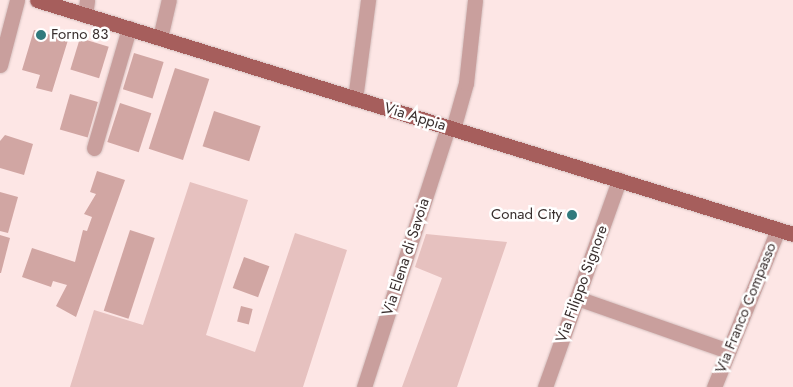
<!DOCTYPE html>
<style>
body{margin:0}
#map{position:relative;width:793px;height:387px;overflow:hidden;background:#fde6e5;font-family:Jost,sans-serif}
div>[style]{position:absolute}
.green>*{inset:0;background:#e6c1bf}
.building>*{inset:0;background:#d1a6a3;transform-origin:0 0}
.roads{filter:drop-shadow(0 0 1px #d6c1c0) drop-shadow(0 0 1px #d6c1c0)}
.minor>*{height:15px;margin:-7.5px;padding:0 7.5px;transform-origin:7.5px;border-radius:7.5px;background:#c99f9d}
.major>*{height:15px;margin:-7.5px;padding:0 7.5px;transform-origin:7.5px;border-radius:7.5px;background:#a65e5c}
.dots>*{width:14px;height:14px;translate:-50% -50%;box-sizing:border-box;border:2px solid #fff;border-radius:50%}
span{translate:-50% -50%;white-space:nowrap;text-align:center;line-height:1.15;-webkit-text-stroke:5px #fff;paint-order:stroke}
.poi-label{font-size:15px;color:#392f2e}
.left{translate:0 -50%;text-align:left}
.right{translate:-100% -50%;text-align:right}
.street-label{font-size:15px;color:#392f2e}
</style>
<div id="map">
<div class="green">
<div style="clip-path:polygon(190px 182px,248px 200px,206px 335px,255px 352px,295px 233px,347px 250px,303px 387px,70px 387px,94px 310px,143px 325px)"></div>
<div style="clip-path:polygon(426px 234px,507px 242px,457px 387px,402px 387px,442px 278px,415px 267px)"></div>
</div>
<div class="building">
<div style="clip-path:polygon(34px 30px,68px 40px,52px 92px,36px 88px,40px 75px,22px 70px)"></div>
<div style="left:80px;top:38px;width:30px;height:33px;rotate:17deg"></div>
<div style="left:134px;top:53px;width:31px;height:38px;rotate:17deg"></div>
<div style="left:175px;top:68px;width:36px;height:85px;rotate:18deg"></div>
<div style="left:70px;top:94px;width:29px;height:37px;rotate:16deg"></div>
<div style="left:120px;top:103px;width:33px;height:41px;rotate:18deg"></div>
<div style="left:214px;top:111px;width:49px;height:37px;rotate:18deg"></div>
<div style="clip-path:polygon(5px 135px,33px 144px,24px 175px,0 168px,0 141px)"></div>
<div style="clip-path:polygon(97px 171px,125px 180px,76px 317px,56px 306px,67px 285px,53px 281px,51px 287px,22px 277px,32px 248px,75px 262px,83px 230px,87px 231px,92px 217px,84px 214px,96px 194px,90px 192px)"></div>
<div style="clip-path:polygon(0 192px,18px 197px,8px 233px,0 231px)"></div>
<div style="left:130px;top:230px;width:26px;height:85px;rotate:18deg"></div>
<div style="clip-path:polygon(0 235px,10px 238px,1px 273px,0 273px)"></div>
<div style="left:244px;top:257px;width:27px;height:33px;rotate:20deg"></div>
<div style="left:241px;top:306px;width:12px;height:16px;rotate:14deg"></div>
</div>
<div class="roads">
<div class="minor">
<div style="left:85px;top:15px;width:15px;rotate:-82deg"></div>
<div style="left:160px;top:38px;width:39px;rotate:-77deg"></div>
<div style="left:0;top:65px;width:67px;rotate:-75.3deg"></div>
<div style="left:355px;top:99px;width:100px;rotate:-82.5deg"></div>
<div style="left:453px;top:129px;width:48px;rotate:-74.2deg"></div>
<div style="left:466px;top:83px;width:83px;rotate:-83.8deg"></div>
<div style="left:94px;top:148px;width:125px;rotate:-73.7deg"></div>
<div style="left:577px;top:298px;width:160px;rotate:19.3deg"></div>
<div style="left:364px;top:387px;width:273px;rotate:-72.1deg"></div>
<div style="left:545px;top:387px;width:220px;rotate:-70.3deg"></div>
<div style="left:714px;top:387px;width:170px;rotate:-67.9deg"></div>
</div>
<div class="major">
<div style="left:37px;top:0;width:791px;rotate:17.2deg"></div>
</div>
</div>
<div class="dots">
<div style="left:41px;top:35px;background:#317a7d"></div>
<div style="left:572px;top:215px;background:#317a7d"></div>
</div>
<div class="poi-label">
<span class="left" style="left:51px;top:35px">Forno 83</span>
<span class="right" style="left:562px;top:215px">Conad City</span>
</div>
<div class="street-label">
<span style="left:415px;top:117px;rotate:17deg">Via Appia</span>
<span style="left:406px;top:257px;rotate:-72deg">Via Elena di Savoia</span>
<span style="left:582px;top:284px;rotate:-70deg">Via Filippo Signore</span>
<span style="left:746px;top:308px;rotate:-68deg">Via Franco Compasso</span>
</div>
</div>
